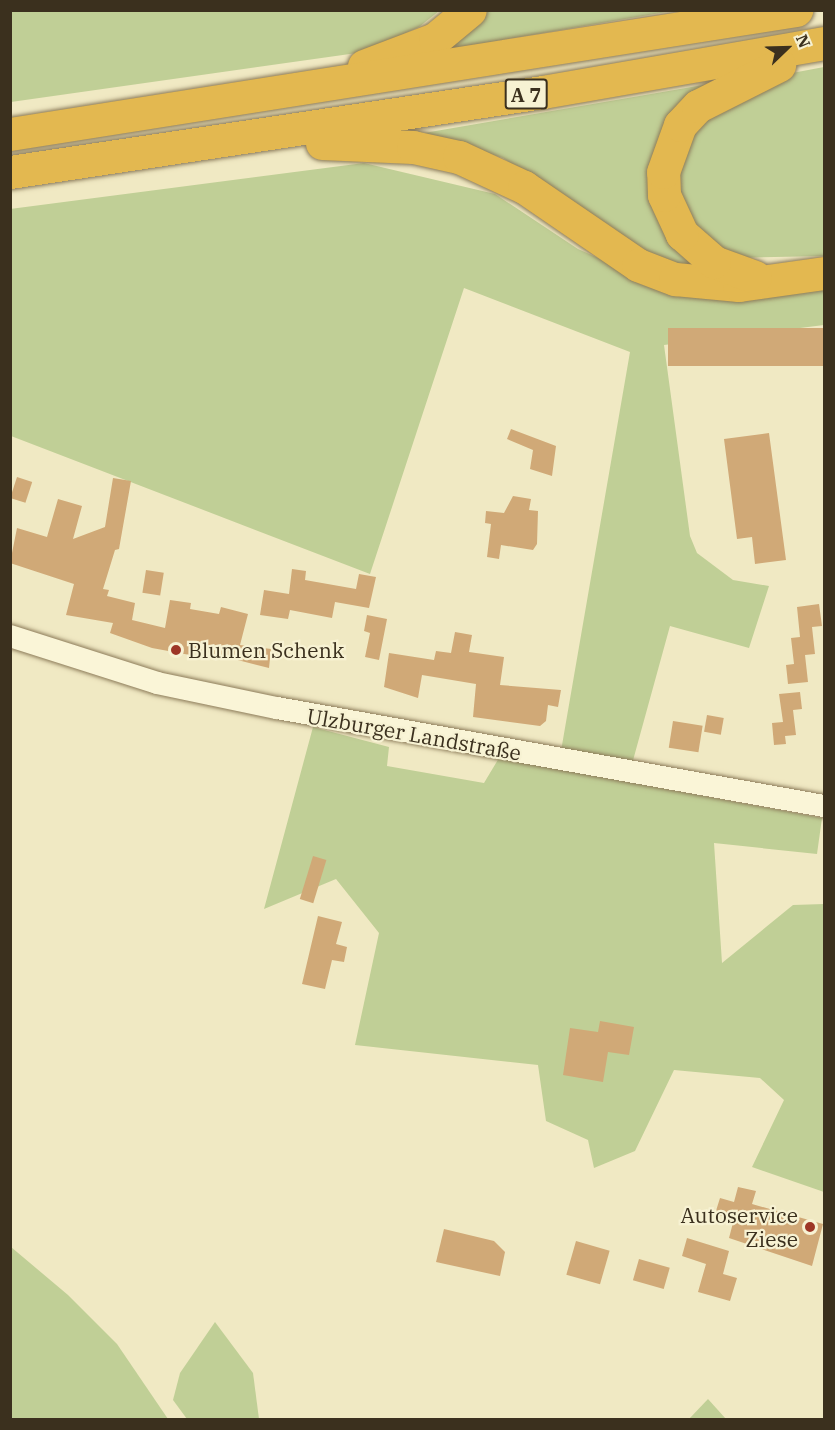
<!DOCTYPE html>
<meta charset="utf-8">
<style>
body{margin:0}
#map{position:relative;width:835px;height:1430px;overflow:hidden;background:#f0e9c3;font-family:"IBM Plex Serif",serif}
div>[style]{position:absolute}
.green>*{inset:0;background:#c0cf96}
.building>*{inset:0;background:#d0a977;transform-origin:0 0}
.roads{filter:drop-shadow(0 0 2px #8c7b59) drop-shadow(0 0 2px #8c7b59)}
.minor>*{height:22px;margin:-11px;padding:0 11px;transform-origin:11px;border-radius:11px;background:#faf5d7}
.highway>*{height:33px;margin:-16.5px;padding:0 16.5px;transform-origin:16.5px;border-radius:16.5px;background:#e3b850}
.dots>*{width:16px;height:16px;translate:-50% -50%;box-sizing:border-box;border:3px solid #f7f2d3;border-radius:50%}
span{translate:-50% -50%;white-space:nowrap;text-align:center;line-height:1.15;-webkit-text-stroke:4.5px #f7f2d3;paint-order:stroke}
.shield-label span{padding:2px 4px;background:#f7f2d3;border:2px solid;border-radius:4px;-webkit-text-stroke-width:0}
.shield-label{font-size:20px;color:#3b301e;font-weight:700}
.poi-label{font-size:21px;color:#3b301e}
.left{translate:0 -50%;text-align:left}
.right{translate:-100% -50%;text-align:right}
.street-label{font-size:21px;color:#3b301e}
.frame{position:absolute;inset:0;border:12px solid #3b301e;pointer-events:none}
.north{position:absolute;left:757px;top:18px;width:60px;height:60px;-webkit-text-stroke:4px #f7f2d3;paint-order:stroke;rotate:67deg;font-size:16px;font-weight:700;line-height:24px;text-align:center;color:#3b301e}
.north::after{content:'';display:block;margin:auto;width:21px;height:27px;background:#3b301e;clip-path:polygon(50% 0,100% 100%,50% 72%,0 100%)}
</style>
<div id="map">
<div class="green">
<div style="clip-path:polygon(10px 11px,439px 11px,419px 27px,364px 52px,11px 102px)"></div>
<div style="clip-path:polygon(477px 11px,672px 11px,438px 51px)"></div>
<div style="clip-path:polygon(824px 67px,824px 256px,732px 258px,684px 217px,675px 186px,695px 126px,787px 74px)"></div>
<div style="clip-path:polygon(715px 83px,656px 147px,701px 263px,687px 273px,625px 240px,503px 158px,424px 133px)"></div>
<div style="clip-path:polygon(364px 163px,495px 194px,578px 249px,670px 290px,741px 297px,824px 290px,824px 325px,664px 345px,690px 536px,697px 553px,733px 580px,769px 586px,749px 648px,670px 626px,632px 764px,561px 751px,630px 352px,464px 288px,370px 574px,11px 436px,10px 209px)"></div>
<div style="clip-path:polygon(313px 727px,389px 747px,387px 766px,484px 783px,499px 758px,822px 818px,817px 854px,714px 843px,722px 963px,793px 905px,824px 904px,824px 1192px,752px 1167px,784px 1100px,760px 1078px,674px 1070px,635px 1151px,594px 1168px,588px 1140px,546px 1121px,538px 1065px,355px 1045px,379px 933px,336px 879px,264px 909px)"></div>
<div style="clip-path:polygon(11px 1247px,68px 1295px,117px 1344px,168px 1419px,11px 1419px)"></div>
<div style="clip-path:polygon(215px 1322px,253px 1373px,259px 1419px,187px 1419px,173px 1400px,180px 1373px)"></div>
<div style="clip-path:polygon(708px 1399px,726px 1419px,689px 1419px)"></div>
</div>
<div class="building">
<div style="left:825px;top:328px;width:38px;height:157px;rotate:90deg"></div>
<div style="clip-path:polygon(511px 429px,556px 446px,552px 476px,530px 469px,533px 450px,507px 439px)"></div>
<div style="clip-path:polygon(769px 433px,786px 560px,755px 564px,752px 537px,737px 539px,724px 439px)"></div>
<div style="left:17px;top:477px;width:16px;height:22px;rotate:18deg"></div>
<div style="clip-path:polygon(113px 478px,131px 481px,119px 549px,115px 550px,103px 589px,109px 590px,107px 596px,135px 603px,132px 620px,165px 628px,170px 600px,191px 603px,190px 609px,219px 614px,221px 607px,248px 614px,240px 645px,271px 649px,269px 668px,191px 648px,190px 655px,152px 648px,110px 633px,113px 623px,66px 615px,74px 584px,10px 563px,17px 528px,47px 537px,58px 499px,82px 506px,73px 539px,105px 527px)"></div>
<div style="clip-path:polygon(513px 496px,531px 499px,529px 510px,538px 511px,537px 544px,533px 550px,501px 545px,499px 559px,487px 557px,491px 524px,485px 523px,486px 511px,504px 513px)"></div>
<div style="clip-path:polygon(292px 569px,306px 571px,305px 580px,356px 589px,359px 574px,376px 577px,369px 608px,335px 602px,332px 618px,290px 610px,288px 619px,260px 615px,264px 590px,289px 594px)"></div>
<div style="left:146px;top:570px;width:18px;height:23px;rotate:9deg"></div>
<div style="clip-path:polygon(819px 604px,822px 626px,812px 627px,815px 654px,805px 655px,808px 682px,788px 684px,786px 665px,794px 664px,791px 638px,800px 637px,797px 607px)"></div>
<div style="clip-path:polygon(367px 615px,387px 619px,379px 660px,365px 657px,370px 633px,364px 631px)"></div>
<div style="clip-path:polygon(455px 632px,472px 635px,469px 652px,504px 657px,500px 685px,561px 690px,558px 707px,548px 705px,546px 721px,540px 726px,473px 717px,476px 684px,422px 675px,418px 698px,384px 687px,389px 653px,434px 660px,436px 651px,451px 653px)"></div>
<div style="clip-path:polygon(800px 692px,802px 709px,793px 710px,796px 735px,785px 736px,786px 744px,774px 745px,772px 723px,783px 722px,779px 694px)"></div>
<div style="left:707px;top:715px;width:17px;height:17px;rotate:10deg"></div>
<div style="left:673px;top:721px;width:30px;height:27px;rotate:9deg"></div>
<div style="left:313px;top:856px;width:14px;height:45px;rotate:17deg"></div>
<div style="clip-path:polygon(318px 916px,342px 922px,336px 944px,347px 947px,344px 962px,332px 960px,325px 989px,302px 984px)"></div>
<div style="clip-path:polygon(600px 1021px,634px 1027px,629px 1055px,608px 1052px,603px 1082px,563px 1075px,570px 1028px,598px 1032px)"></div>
<div style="clip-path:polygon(738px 1187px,756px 1191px,752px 1204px,823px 1224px,812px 1266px,729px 1238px,734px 1219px,715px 1214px,720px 1198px,734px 1202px)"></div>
<div style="clip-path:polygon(444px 1229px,494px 1241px,505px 1252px,500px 1276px,436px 1262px)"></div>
<div style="clip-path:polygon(687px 1238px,729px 1251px,723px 1274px,737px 1278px,730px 1301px,698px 1292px,706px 1264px,682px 1256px)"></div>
<div style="left:576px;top:1241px;width:35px;height:35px;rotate:16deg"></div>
<div style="left:639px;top:1259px;width:32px;height:22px;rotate:16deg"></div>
</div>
<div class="roads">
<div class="minor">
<div style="left:10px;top:636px;width:154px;rotate:17.7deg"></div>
<div style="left:157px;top:683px;width:123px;rotate:11.8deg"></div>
<div style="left:277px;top:708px;width:556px;rotate:10.16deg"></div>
</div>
<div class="highway">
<div style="left:364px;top:66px;width:76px;rotate:-20.8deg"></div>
<div style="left:435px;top:39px;width:45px;rotate:-39.6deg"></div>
<div style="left:10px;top:134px;width:796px;rotate:-8.97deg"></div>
<div style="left:322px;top:143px;width:91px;rotate:2.5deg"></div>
<div style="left:413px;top:147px;width:47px;rotate:12.3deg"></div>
<div style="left:459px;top:157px;width:72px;rotate:24.8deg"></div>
<div style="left:524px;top:187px;width:138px;rotate:34.4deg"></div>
<div style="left:638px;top:265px;width:40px;rotate:21deg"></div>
<div style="left:675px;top:279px;width:64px;rotate:5.4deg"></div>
<div style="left:739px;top:285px;width:86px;rotate:-8deg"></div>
<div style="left:10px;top:172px;width:539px;rotate:-8.54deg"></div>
<div style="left:543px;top:92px;width:285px;rotate:-9.9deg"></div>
<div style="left:755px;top:277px;width:44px;rotate:-159.9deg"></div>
<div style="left:714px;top:262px;width:43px;rotate:-138.8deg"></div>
<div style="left:682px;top:234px;width:43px;rotate:-114.8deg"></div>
<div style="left:664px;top:195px;width:23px;rotate:-92deg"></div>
<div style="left:663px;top:172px;width:50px;rotate:-70.1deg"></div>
<div style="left:680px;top:125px;width:26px;rotate:-47deg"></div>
<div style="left:698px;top:106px;width:91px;rotate:-26.8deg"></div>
</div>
</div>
<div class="dots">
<div style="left:176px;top:650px;background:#9d3626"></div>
<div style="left:810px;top:1227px;background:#9d3626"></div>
</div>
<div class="shield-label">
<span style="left:526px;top:94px">A 7</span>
</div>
<div class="poi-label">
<span class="left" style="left:188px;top:650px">Blumen Schenk</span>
<span class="right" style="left:798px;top:1227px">Autoservice<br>Ziese</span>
</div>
<div class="street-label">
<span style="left:414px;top:734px;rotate:10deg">Ulzburger Landstraße</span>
</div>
<div class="frame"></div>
<div class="north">N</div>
</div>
